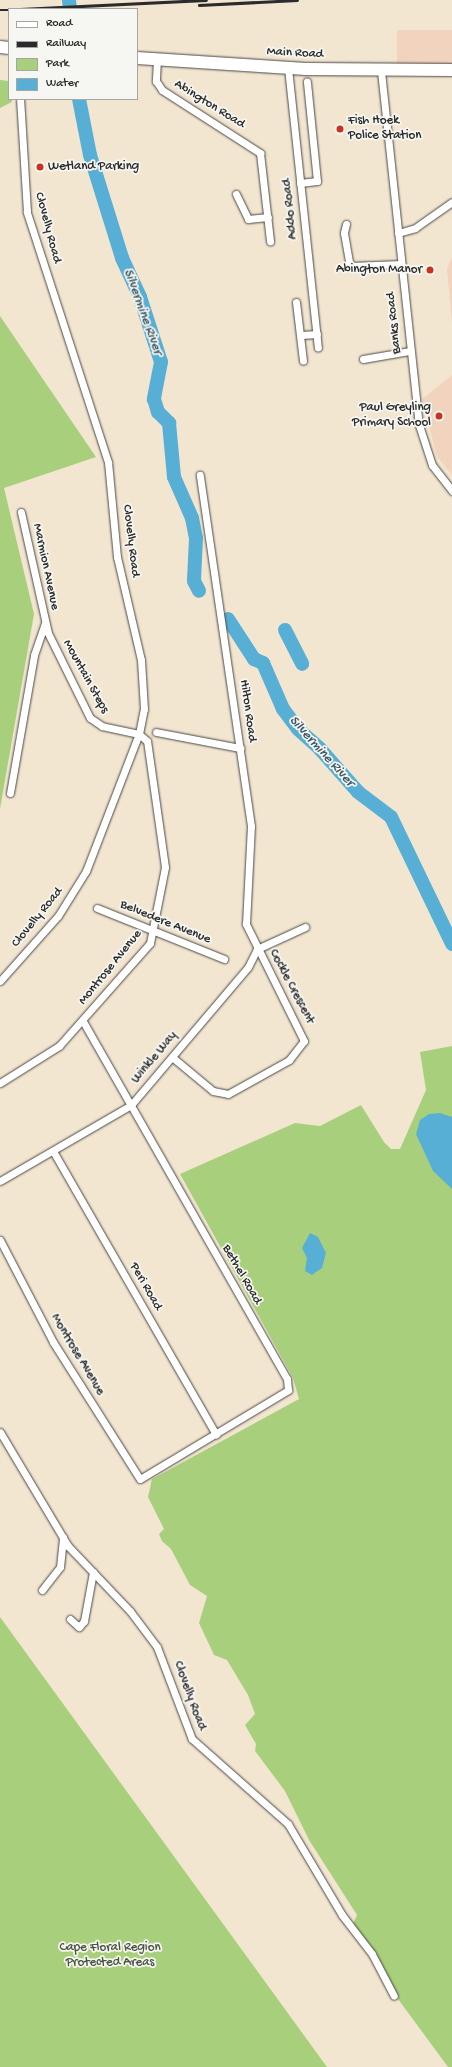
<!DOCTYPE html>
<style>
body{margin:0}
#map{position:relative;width:452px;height:2067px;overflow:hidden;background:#f3e6d1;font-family:"Gochi Hand",sans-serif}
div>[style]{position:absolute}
.built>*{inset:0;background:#f2d4be;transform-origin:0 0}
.green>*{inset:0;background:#a8d07c}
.water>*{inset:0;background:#58afd5}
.river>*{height:14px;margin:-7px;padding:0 7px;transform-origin:7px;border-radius:7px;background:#58afd5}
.roads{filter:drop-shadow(0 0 1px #494744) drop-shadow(0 0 1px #494744)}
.minor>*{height:7px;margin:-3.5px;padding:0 3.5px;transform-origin:3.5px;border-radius:3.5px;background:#fff}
.primary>*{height:12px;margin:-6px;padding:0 6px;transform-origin:6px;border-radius:6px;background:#fff}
.rail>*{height:2.5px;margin:-1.25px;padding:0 1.25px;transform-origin:1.25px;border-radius:1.25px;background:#2b2b2b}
.dots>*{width:11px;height:11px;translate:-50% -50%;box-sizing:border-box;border:2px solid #f6f6f2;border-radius:50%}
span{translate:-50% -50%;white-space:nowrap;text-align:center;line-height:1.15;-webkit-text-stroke:3.5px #f6f6f2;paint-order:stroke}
.street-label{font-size:13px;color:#2b2b2b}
.poi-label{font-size:13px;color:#2b2b2b}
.left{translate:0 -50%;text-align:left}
.right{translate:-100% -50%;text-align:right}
.park-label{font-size:13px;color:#4a543f}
.water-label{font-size:14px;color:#3b5966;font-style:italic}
.legend{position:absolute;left:8px;top:8px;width:130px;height:92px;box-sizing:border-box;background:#f6f6f2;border:1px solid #a5a5a2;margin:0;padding:5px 7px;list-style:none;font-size:12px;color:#2b2b2b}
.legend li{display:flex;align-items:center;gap:8px;height:20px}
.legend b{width:20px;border:1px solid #a5a5a2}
</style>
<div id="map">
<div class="built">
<div style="left:452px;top:30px;width:40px;height:55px;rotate:90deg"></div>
<div style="clip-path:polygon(452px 257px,452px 323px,447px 269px)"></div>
<div style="clip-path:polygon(452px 375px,452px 475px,437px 457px,422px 399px)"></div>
</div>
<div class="green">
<div style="clip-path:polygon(0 80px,9px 81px,12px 102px,0 108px)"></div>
<div style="clip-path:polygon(0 316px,96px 457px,4px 488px,34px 614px,0 809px)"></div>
<div style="clip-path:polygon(452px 1046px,452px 2067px,448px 2067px,398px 1999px,352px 1926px,357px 1915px,309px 1840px,285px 1791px,255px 1751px,256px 1744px,245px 1725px,255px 1714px,248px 1695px,227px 1660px,214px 1655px,199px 1623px,207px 1596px,190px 1585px,171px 1549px,162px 1541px,159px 1534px,164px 1529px,148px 1497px,152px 1479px,299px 1399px,293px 1378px,180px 1174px,295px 1123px,320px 1126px,361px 1105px,384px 1142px,391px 1149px,400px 1149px,426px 1090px,420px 1052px)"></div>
<div style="clip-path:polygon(0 1617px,327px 2067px,0 2067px)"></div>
</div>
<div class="water">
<div style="clip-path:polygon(440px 1113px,452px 1117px,452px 1189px,433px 1171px,416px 1134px,420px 1120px,429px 1114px)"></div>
<div style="clip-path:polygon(310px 1233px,318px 1237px,326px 1253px,322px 1268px,312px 1275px,305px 1271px,307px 1258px,302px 1248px)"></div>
</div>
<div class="river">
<div style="left:69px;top:0;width:9px;rotate:84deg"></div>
<div style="left:79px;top:99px;width:57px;rotate:78.9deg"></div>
<div style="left:90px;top:155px;width:108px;rotate:72.7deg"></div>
<div style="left:122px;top:258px;width:43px;rotate:65.2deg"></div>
<div style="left:140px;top:297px;width:68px;rotate:72.1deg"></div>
<div style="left:161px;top:362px;width:38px;rotate:101deg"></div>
<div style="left:154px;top:399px;width:14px;rotate:73deg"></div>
<div style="left:158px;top:412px;width:16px;rotate:45deg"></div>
<div style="left:169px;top:423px;width:54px;rotate:84.7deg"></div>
<div style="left:174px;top:477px;width:45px;rotate:66.3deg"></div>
<div style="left:192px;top:518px;width:20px;rotate:79deg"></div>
<div style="left:196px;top:538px;width:43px;rotate:92.7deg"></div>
<div style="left:194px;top:581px;width:11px;rotate:63deg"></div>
<div style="left:228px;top:619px;width:48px;rotate:57deg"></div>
<div style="left:254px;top:659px;width:10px;rotate:24deg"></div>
<div style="left:263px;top:663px;width:50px;rotate:66.5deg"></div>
<div style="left:283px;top:709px;width:25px;rotate:53deg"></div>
<div style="left:298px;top:729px;width:30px;rotate:42deg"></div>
<div style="left:320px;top:749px;width:57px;rotate:48.5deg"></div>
<div style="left:358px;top:792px;width:41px;rotate:37.1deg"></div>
<div style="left:391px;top:817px;width:141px;rotate:64.3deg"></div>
<div style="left:285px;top:630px;width:38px;rotate:63deg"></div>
</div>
<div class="roads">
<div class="minor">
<div style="left:157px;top:59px;width:22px;rotate:93deg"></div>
<div style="left:156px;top:81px;width:11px;rotate:56deg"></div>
<div style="left:162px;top:90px;width:117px;rotate:32.7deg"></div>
<div style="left:260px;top:153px;width:89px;rotate:83.5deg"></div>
<div style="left:288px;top:68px;width:281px;rotate:83.9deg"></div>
<div style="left:381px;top:71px;width:356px;rotate:83.9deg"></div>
<div style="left:419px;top:425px;width:42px;rotate:72deg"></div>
<div style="left:432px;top:465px;width:33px;rotate:52deg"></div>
<div style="left:300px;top:183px;width:17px;rotate:-7deg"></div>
<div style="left:317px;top:181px;width:100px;rotate:-95.8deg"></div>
<div style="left:236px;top:194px;width:28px;rotate:64deg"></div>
<div style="left:248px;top:219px;width:20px;rotate:-6deg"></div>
<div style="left:346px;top:224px;width:9px;rotate:103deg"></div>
<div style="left:344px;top:233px;width:34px;rotate:80deg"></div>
<div style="left:350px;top:266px;width:51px;rotate:-2.2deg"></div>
<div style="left:398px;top:233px;width:18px;rotate:-16deg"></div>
<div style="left:415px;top:228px;width:45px;rotate:-35.1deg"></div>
<div style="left:296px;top:302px;width:59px;rotate:83.2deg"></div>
<div style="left:301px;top:335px;width:16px;rotate:-4deg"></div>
<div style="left:363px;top:359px;width:48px;rotate:-9.7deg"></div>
<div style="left:156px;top:732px;width:86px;rotate:10.8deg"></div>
<div style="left:10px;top:793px;width:140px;rotate:-80.1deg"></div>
<div style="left:34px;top:655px;width:34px;rotate:-71deg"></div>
<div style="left:97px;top:908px;width:137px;rotate:21.9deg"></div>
<div style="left:0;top:981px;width:87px;rotate:-48.3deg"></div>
<div style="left:58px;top:916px;width:53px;rotate:-58.1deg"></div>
<div style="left:86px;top:871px;width:147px;rotate:-68.9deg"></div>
<div style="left:139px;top:734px;width:25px;rotate:-79deg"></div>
<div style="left:144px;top:709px;width:49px;rotate:-93.5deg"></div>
<div style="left:141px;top:660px;width:106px;rotate:-103.1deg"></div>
<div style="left:117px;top:557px;width:95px;rotate:-95.4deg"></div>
<div style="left:108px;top:462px;width:263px;rotate:-108deg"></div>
<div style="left:27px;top:212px;width:113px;rotate:-93.5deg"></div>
<div style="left:172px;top:1057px;width:53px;rotate:39.7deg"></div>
<div style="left:213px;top:1091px;width:15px;rotate:11deg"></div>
<div style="left:228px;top:1094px;width:70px;rotate:-29.1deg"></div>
<div style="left:289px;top:1060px;width:24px;rotate:-52deg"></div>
<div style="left:304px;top:1041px;width:131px;rotate:-116.4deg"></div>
<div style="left:246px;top:924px;width:98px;rotate:-87.1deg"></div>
<div style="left:251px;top:826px;width:355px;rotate:-98.3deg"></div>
<div style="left:0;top:1083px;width:70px;rotate:-32.1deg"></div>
<div style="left:59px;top:1046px;width:137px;rotate:-48.5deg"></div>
<div style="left:150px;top:943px;width:77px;rotate:-78.8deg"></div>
<div style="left:165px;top:867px;width:127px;rotate:-98.1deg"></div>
<div style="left:147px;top:741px;width:11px;rotate:-139deg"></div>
<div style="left:139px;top:734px;width:38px;rotate:-168deg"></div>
<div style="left:102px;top:726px;width:14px;rotate:-146deg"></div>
<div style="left:90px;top:718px;width:95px;rotate:-116.3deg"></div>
<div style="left:48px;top:633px;width:124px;rotate:-102.6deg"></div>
<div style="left:53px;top:1151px;width:327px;rotate:60.1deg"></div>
<div style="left:0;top:1181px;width:151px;rotate:-30.1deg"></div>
<div style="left:131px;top:1105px;width:181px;rotate:-49.7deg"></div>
<div style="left:248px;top:967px;width:20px;rotate:-63deg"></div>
<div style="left:257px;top:949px;width:53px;rotate:-24.6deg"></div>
<div style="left:0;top:1240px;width:115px;rotate:62.5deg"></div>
<div style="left:53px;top:1342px;width:162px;rotate:57.6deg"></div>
<div style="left:140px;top:1479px;width:173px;rotate:-31deg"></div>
<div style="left:288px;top:1390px;width:11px;rotate:-95deg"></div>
<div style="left:287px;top:1379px;width:411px;rotate:-119.7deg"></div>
<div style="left:0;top:1432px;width:133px;rotate:59.2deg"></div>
<div style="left:68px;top:1546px;width:90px;rotate:46.4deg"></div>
<div style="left:130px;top:1611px;width:45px;rotate:53.1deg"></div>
<div style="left:157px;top:1647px;width:98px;rotate:69.2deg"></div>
<div style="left:192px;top:1739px;width:128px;rotate:41.5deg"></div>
<div style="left:288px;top:1824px;width:106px;rotate:59.3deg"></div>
<div style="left:342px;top:1915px;width:49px;rotate:52.4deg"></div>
<div style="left:372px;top:1954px;width:47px;rotate:62.4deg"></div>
<div style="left:42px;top:1590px;width:29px;rotate:-52deg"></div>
<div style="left:60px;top:1567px;width:30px;rotate:-84deg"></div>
<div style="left:70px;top:1619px;width:12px;rotate:42deg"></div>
<div style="left:79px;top:1627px;width:8px;rotate:-50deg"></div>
<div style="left:84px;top:1621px;width:50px;rotate:-79.6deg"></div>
</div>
<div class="primary">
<div style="left:0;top:47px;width:9px;rotate:6deg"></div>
<div style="left:137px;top:58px;width:169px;rotate:3.7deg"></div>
<div style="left:306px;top:69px;width:146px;rotate:0.4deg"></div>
</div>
</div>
<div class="rail">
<div style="left:199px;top:5px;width:98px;rotate:-2.9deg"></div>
<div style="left:20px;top:9px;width:186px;rotate:-2.8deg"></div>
<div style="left:0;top:10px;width:9px"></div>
</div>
<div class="dots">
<div style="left:340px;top:129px;background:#c8321e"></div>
<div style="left:40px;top:167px;background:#c8321e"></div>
<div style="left:430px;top:270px;background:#c8321e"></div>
<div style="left:439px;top:416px;background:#c8321e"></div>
</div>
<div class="street-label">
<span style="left:295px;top:54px;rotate:3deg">Main Road</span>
<span style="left:209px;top:105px;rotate:32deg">Abington Road</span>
<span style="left:291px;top:209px;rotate:-96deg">Addo Road</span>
<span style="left:47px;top:228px;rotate:75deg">Clovelly Road</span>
<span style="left:395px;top:323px;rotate:-96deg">Banks Road</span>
<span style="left:130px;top:541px;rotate:83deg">Clovelly Road</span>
<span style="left:45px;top:567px;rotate:78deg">Marmion Avenue</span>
<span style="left:85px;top:677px;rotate:61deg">Mountain Steps</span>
<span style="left:247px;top:711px;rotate:82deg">Hilton Road</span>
<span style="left:38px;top:918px;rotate:-51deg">Clovelly Road</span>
<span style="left:165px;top:923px;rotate:22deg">Belvedere Avenue</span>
<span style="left:111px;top:968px;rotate:-51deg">Montrose Avenue</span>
<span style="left:291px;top:987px;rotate:62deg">Cockle Crescent</span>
<span style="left:155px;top:1058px;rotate:-50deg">Winkle Way</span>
<span style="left:241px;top:1275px;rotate:60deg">Bethel Road</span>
<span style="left:145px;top:1287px;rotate:60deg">Peri Road</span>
<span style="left:77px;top:1355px;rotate:59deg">Montrose Avenue</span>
<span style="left:189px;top:1696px;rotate:70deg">Clovelly Road</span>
</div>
<div class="poi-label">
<span class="left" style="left:348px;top:129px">Fish Hoek<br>Police Station</span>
<span class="left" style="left:48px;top:167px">Wetland Parking</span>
<span class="right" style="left:422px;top:270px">Abington Manor</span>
<span class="right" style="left:431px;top:416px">Paul Greyling<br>Primary School</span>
</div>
<div class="park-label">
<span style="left:110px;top:1956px">Cape Floral Region<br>Protected Areas</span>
</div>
<div class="water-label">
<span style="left:142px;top:312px;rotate:70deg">Silvermine River</span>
<span style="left:321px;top:752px;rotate:48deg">Silvermine River</span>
</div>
<ul class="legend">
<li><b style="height:5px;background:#fff"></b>Road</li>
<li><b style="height:5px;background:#2b2b2b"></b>Railway</li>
<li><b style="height:11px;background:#a8d07c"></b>Park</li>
<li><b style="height:11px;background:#58afd5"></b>Water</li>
</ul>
</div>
